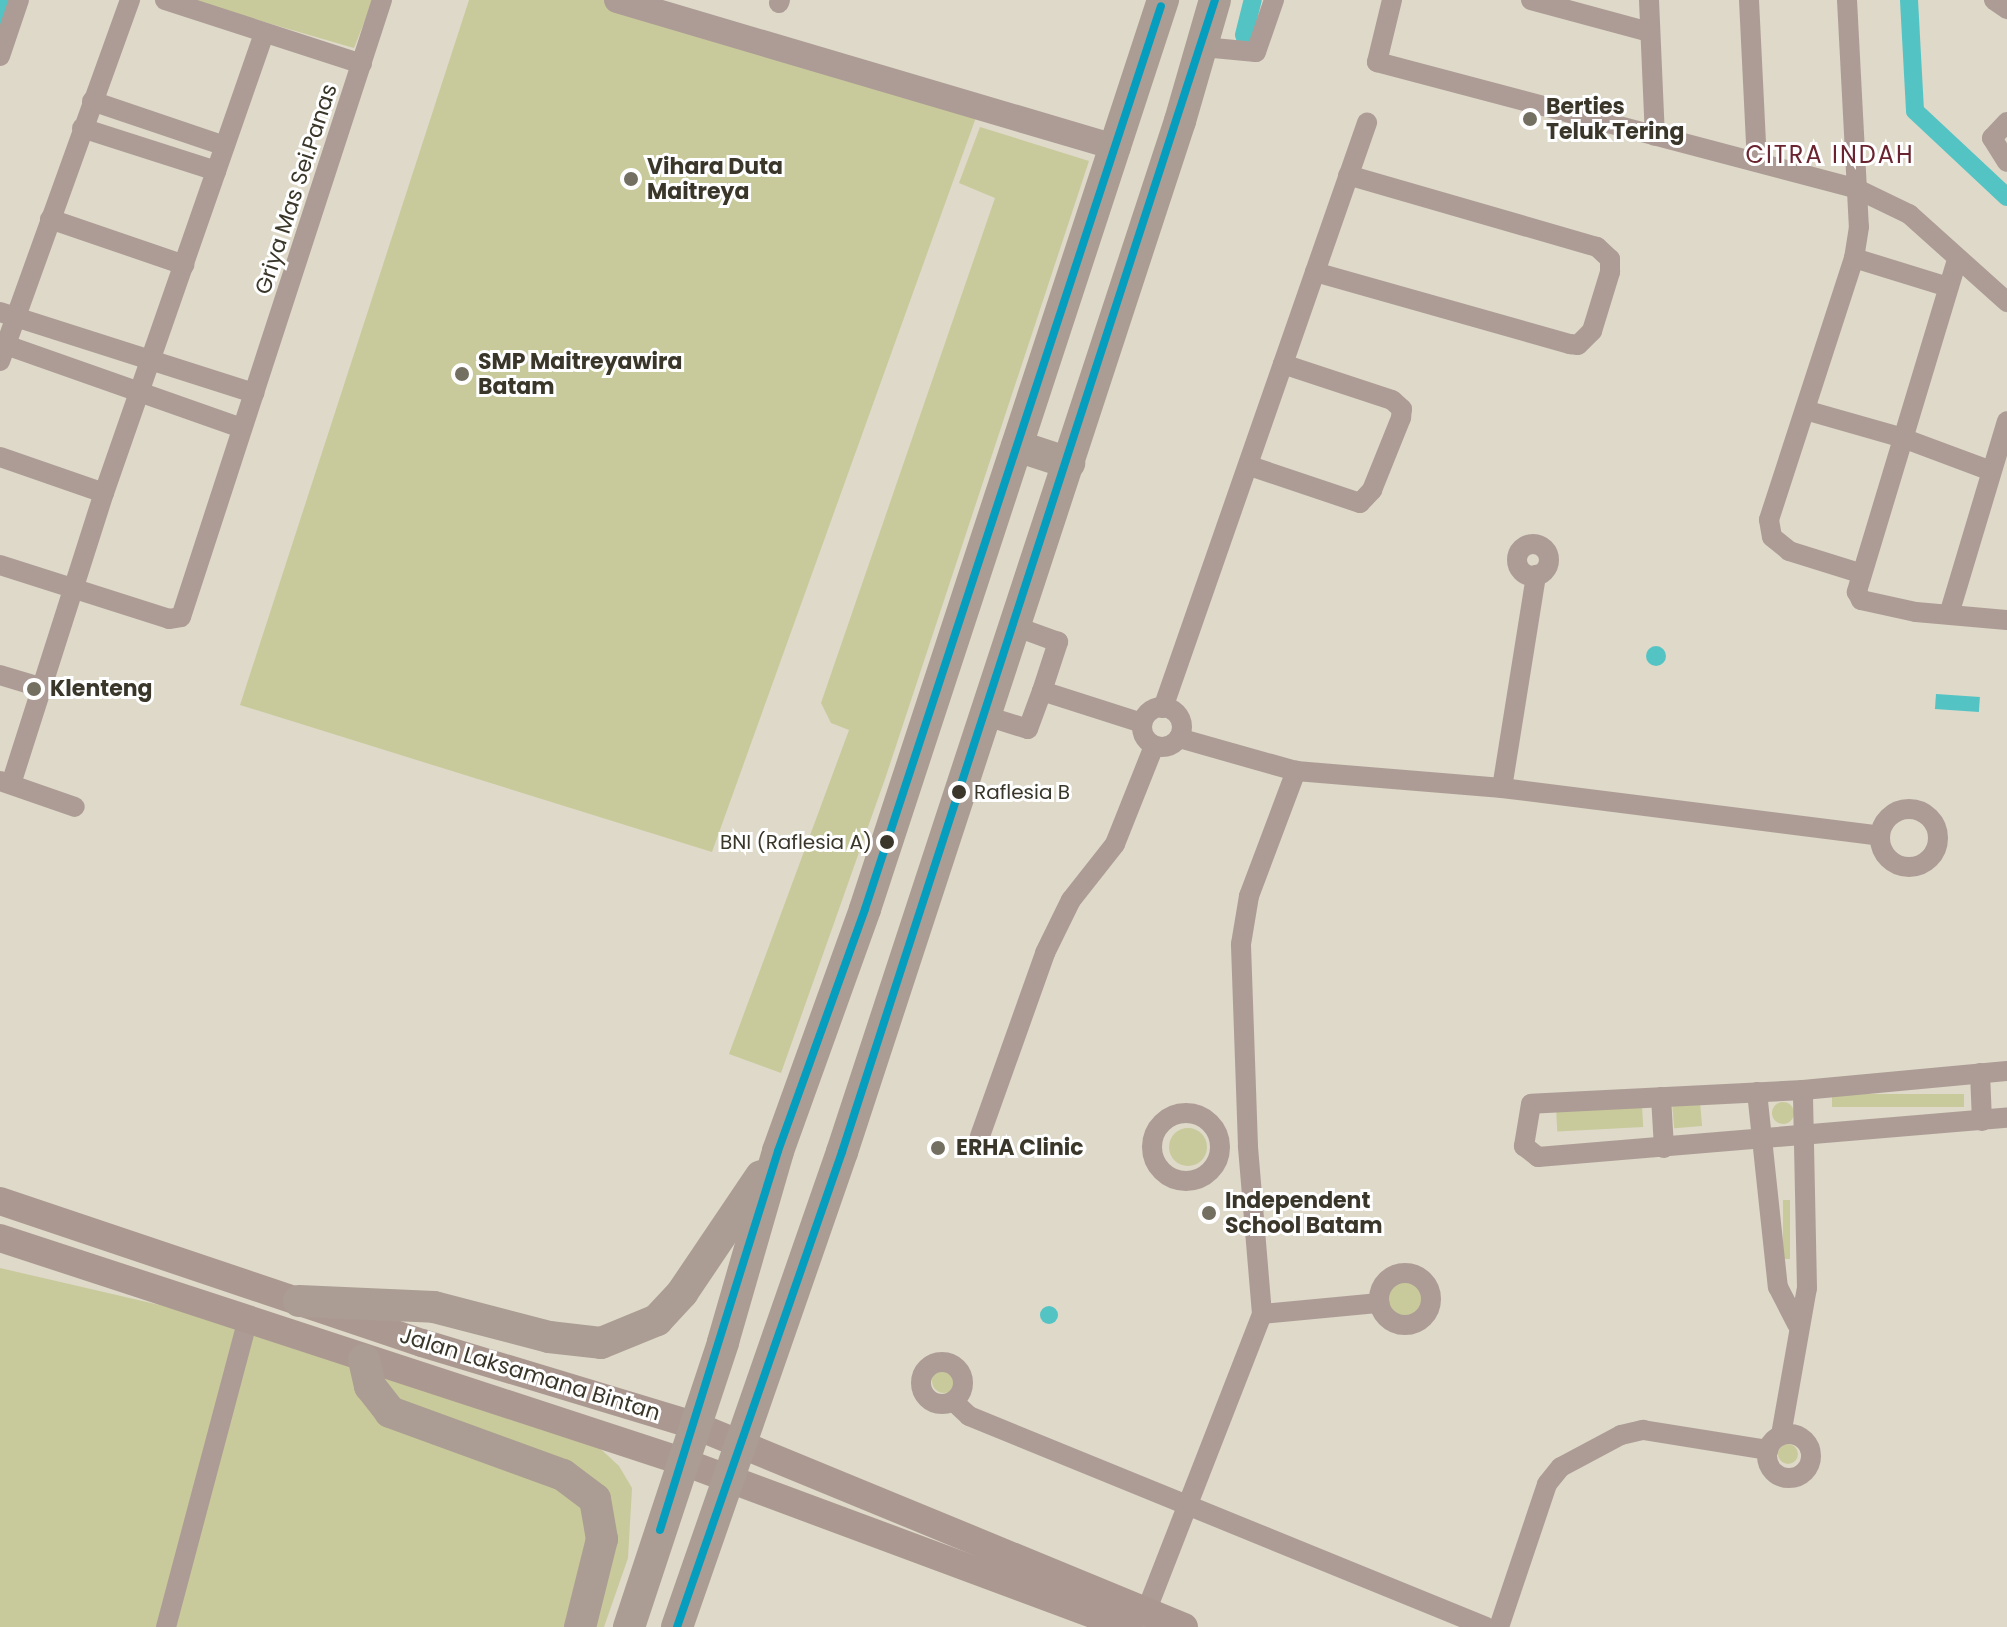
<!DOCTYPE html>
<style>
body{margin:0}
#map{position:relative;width:2007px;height:1627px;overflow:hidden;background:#ded9c8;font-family:Poppins,sans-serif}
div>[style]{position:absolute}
.green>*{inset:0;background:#c8ca9b;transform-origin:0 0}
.round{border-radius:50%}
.water>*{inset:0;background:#54c3c4;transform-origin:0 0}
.canal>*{height:18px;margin:-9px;padding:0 9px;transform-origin:9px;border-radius:9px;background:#54c3c4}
.minor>*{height:20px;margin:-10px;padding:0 10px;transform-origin:10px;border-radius:10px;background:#ad9c95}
.minor>.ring{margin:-10px;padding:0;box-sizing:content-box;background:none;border:20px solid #ad9c95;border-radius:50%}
.tertiary>*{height:26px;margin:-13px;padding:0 13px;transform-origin:13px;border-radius:13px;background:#ad9c95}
.secondary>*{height:28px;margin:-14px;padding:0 14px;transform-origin:14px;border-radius:14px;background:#ab9991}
.primary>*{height:32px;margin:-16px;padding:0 16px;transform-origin:16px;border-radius:16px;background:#ab9d93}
.bus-1>*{height:8px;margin:-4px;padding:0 4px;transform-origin:4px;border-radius:4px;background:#069ebe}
.dots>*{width:22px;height:22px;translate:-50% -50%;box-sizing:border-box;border:4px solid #fff;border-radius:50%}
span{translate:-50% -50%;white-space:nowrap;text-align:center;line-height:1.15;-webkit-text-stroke:6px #fff;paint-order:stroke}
.bus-label{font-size:20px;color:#3a362a}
.left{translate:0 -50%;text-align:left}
.right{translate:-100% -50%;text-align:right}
.poi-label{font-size:22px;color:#3a362a;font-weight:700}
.street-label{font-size:22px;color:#3a362a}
.neighbourhood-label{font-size:24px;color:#6a242f;letter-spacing:2px}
</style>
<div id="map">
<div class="green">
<div style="clip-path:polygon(189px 0,373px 0,354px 48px)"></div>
<div style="clip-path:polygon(469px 0,633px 0,979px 109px,712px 852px,240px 705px)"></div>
<div style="clip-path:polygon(980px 127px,1089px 161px,886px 776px,781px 1073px,729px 1054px,849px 730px,831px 723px,821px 703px,995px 198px,959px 183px)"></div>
<div style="left:1964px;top:1094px;width:13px;height:132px;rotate:90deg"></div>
<div style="left:1700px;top:1102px;width:24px;height:28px;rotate:85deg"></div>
<div class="round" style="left:1772px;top:1102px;width:22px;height:22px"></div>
<div style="left:1642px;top:1105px;width:22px;height:86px;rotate:87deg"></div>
<div class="round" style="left:1169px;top:1128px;width:38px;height:38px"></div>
<div style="left:1783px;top:1200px;width:7px;height:59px"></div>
<div style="clip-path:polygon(0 1268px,246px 1325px,566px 1417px,619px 1466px,632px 1488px,628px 1558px,604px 1627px,0 1627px)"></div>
<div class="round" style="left:1387px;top:1280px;width:38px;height:38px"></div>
<div class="round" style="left:932px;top:1369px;width:24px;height:24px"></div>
<div class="round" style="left:1778px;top:1444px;width:20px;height:20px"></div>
</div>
<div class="water">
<div class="round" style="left:1646px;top:646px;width:20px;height:20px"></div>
<div style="left:1936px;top:694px;width:44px;height:15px;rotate:4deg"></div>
<div class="round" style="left:1040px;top:1306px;width:18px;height:18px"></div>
</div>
<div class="canal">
<div style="left:1909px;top:0;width:111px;rotate:86.9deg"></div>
<div style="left:1915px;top:111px;width:126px;rotate:43.1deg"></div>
<div style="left:0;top:18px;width:19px;rotate:-72deg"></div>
<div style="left:1244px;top:35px;width:36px;rotate:-76deg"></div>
</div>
<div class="minor">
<div style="left:165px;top:0;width:207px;rotate:18deg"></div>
<div style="left:1392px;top:0;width:64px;rotate:103.6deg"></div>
<div style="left:1377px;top:62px;width:497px;rotate:14.8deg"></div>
<div style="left:1857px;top:189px;width:58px;rotate:25.7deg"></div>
<div style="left:1909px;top:214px;width:132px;rotate:41.9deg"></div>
<div style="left:1531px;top:0;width:123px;rotate:15.1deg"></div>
<div style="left:1649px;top:0;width:136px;rotate:87.5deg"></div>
<div style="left:1749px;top:0;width:162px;rotate:87.2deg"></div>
<div style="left:1847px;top:0;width:227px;rotate:87deg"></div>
<div style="left:1859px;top:227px;width:31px;rotate:99deg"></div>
<div style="left:1854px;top:258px;width:275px;rotate:108deg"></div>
<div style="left:1769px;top:520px;width:17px;rotate:80deg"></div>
<div style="left:1772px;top:537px;width:22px;rotate:39deg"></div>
<div style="left:1789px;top:551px;width:73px;rotate:17.4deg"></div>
<div style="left:1994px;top:0;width:16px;rotate:35deg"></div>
<div style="left:779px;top:3px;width:3px;rotate:-72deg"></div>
<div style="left:1203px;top:47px;width:53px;rotate:5.4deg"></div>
<div style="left:1256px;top:52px;width:55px;rotate:-70.9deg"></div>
<div style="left:0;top:56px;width:59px;rotate:-71.3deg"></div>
<div style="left:92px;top:101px;width:140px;rotate:18.7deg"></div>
<div style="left:2007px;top:122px;width:22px;rotate:133deg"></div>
<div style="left:1992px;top:138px;width:28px;rotate:58deg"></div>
<div style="left:82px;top:128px;width:141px;rotate:17.8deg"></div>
<div style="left:50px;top:219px;width:142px;rotate:18.9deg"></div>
<div style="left:1854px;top:258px;width:95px;rotate:17.1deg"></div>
<div style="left:1957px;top:260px;width:347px;rotate:106.8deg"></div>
<div style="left:1857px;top:592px;width:9px;rotate:63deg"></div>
<div style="left:1861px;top:600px;width:56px;rotate:12.3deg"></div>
<div style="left:1916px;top:612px;width:91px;rotate:5deg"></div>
<div style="left:1315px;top:272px;width:265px;rotate:15.8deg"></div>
<div style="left:1570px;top:344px;width:8px;rotate:7deg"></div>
<div style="left:1578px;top:345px;width:20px;rotate:-45deg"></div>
<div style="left:1592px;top:331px;width:62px;rotate:-73deg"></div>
<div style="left:1610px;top:272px;width:13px;rotate:-90deg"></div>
<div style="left:1610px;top:259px;width:18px;rotate:-137deg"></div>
<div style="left:1597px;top:247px;width:259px;rotate:-163.9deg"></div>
<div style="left:0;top:312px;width:267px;rotate:17.7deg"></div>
<div style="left:0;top:343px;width:256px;rotate:19.4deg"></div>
<div style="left:0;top:361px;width:384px;rotate:-70.2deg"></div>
<div style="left:1805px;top:410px;width:99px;rotate:15.9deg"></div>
<div style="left:1900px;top:437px;width:97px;rotate:20.5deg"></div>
<div style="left:0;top:457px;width:110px;rotate:19.1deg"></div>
<div style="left:1250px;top:466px;width:116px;rotate:18.6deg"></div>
<div style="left:1360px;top:503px;width:18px;rotate:-47deg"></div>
<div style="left:1372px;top:490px;width:78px;rotate:-68.1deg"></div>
<div style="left:1401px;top:418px;width:9px;rotate:-84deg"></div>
<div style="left:1402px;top:409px;width:13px;rotate:-138deg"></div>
<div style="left:1392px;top:400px;width:115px;rotate:-161.7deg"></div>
<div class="ring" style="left:1517px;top:544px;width:12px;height:12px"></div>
<div style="left:0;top:565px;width:177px;rotate:17.7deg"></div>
<div style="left:169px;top:619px;width:12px;rotate:-9deg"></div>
<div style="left:181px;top:617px;width:649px;rotate:-71.96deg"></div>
<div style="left:1950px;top:611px;width:198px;rotate:-73.3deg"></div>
<div style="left:0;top:675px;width:42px;rotate:16.7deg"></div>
<div style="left:1042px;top:691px;width:105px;rotate:17.7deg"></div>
<div class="ring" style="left:1142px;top:707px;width:20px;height:20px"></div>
<div style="left:1163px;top:708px;width:620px;rotate:-70.78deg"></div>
<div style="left:983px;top:715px;width:47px;rotate:17.3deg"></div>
<div style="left:1028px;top:729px;width:40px;rotate:-69.8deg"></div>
<div style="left:1042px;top:691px;width:52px;rotate:-71.9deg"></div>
<div style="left:1058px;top:642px;width:47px;rotate:-160deg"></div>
<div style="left:1179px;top:738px;width:122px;rotate:15.8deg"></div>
<div style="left:1296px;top:771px;width:207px;rotate:4.7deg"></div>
<div style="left:1502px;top:788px;width:381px;rotate:7.2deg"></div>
<div style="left:0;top:781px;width:79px;rotate:19.1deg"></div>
<div style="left:11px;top:784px;width:305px;rotate:-72.3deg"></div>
<div style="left:104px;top:493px;width:487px;rotate:-70.8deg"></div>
<div style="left:1502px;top:788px;width:216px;rotate:-80.9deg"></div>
<div class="ring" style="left:1880px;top:809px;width:38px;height:38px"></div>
<div style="left:2007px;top:1071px;width:205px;rotate:174.7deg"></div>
<div style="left:1803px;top:1090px;width:272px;rotate:177.1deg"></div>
<div style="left:1531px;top:1104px;width:43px;rotate:99.5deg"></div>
<div style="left:1524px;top:1146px;width:18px;rotate:38deg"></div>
<div style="left:1538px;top:1157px;width:471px;rotate:-4.8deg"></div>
<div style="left:1980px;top:1073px;width:48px;rotate:87.6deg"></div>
<div style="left:1757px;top:1092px;width:196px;rotate:83.9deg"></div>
<div style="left:1778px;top:1287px;width:42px;rotate:62.8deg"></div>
<div style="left:1661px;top:1097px;width:51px;rotate:86.6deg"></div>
<div class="ring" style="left:1152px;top:1113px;width:48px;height:48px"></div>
<div style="left:980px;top:1136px;width:194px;rotate:-70.4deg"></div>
<div style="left:1045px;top:953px;width:59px;rotate:-63.9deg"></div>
<div style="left:1071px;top:900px;width:71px;rotate:-51.8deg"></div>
<div style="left:1115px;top:844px;width:105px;rotate:-68.3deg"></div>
<div class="ring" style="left:1379px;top:1273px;width:32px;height:32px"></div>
<div style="left:1262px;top:1314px;width:118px;rotate:-5.4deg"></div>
<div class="ring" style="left:921px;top:1362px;width:22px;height:22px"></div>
<div style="left:953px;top:1401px;width:22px;rotate:43deg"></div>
<div style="left:969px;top:1416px;width:558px;rotate:22.2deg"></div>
<div class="ring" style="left:1767px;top:1434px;width:24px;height:24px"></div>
<div style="left:1781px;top:1435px;width:149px;rotate:-80deg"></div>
<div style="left:1807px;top:1288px;width:198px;rotate:-91.2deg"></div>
<div style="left:1142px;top:1622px;width:331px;rotate:-68.7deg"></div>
<div style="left:1262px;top:1314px;width:169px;rotate:-94.8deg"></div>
<div style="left:1248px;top:1146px;width:202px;rotate:-92deg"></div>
<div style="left:1241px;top:944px;width:49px;rotate:-80.5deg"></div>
<div style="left:1249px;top:896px;width:134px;rotate:-69.4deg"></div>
<div style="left:166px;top:1627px;width:316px;rotate:-75.1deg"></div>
<div style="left:1499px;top:1627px;width:151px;rotate:-71.4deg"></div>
<div style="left:1547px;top:1484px;width:22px;rotate:-51deg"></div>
<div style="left:1561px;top:1467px;width:68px;rotate:-28.1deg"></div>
<div style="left:1621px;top:1435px;width:23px;rotate:-13deg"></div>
<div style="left:1643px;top:1430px;width:127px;rotate:9.1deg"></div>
</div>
<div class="tertiary">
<div style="left:617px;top:0;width:522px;rotate:16.46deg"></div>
</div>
<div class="secondary">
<div style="left:0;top:1201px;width:445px;rotate:18.6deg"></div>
<div style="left:422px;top:1343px;width:284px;rotate:16.8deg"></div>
<div style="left:694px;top:1425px;width:530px;rotate:22.4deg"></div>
<div style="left:0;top:1238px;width:717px;rotate:18.13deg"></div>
<div style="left:681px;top:1461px;width:477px;rotate:20.4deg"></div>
</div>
<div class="primary">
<div style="left:1017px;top:446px;width:55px;rotate:18.1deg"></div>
<div style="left:299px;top:1301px;width:135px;rotate:2.5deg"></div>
<div style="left:434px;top:1307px;width:119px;rotate:14.6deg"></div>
<div style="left:549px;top:1337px;width:52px;rotate:6.6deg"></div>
<div style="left:601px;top:1343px;width:61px;rotate:-22.3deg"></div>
<div style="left:657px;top:1320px;width:37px;rotate:-47deg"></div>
<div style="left:682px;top:1293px;width:141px;rotate:-56deg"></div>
<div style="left:364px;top:1360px;width:27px;rotate:77deg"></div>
<div style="left:370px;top:1386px;width:33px;rotate:52deg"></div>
<div style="left:390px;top:1412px;width:184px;rotate:20deg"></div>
<div style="left:563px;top:1475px;width:40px;rotate:37deg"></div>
<div style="left:595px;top:1499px;width:41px;rotate:80.1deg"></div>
<div style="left:602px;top:1539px;width:91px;rotate:104deg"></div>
<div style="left:629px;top:1627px;width:300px;rotate:-71.7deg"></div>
<div style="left:723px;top:1342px;width:199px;rotate:-73.9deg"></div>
<div style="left:778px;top:1151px;width:257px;rotate:-70.2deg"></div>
<div style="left:865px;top:909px;width:957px;rotate:-71.85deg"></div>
<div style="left:677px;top:1627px;width:503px;rotate:-70.84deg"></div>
<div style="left:842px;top:1152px;width:1085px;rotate:-71.85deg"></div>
<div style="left:1180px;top:121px;width:126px;rotate:-73.9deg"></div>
</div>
<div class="bus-1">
<div style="left:660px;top:1530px;width:397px;rotate:-72.7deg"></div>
<div style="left:778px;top:1151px;width:257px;rotate:-70.2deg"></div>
<div style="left:865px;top:909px;width:950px;rotate:-71.85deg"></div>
<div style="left:677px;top:1627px;width:503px;rotate:-70.84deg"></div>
<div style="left:842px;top:1152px;width:1211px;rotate:-72.06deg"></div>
</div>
<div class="dots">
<div style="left:1530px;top:119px;background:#736f61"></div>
<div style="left:631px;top:179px;background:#736f61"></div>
<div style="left:462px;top:374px;background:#736f61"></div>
<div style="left:34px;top:689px;background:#736f61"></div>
<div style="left:959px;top:792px;background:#3a362a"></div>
<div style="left:887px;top:842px;background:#3a362a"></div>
<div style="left:938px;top:1148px;background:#736f61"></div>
<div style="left:1209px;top:1213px;background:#736f61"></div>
</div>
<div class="bus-label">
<span class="left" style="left:974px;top:792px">Raflesia B</span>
<span class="right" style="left:872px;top:842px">BNI (Raflesia A)</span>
</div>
<div class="poi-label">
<span class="left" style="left:1546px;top:119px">Berties<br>Teluk Tering</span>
<span class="left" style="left:647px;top:179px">Vihara Duta<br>Maitreya</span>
<span class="left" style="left:478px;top:374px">SMP Maitreyawira<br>Batam</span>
<span class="left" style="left:50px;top:689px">Klenteng</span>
<span class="left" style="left:956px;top:1148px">ERHA Clinic</span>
<span class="left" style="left:1225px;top:1213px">Independent<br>School Batam</span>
</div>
<div class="street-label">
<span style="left:296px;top:189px;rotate:-72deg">Griya Mas Sei.Panas</span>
<span style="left:530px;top:1374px;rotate:17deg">Jalan Laksamana Bintan</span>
</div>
<div class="neighbourhood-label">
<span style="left:1830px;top:155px">CITRA INDAH</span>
</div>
</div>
